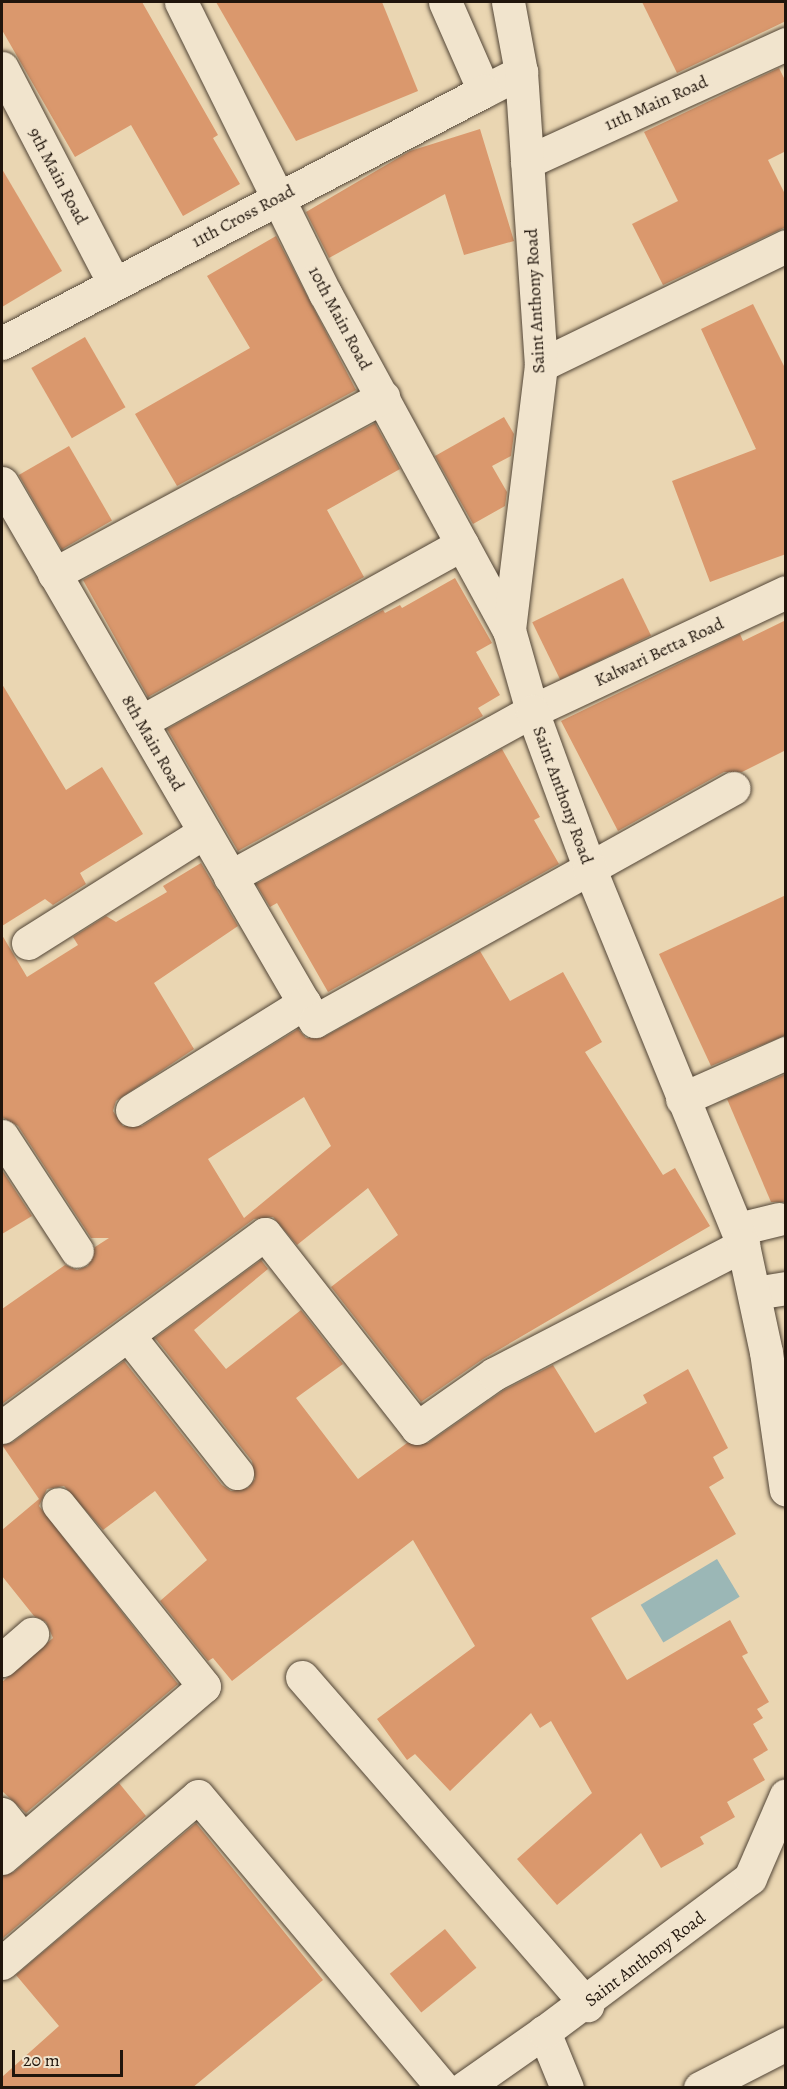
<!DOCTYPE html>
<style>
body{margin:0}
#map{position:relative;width:787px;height:2089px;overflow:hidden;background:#ead6b2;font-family:Alegreya,serif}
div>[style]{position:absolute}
.water>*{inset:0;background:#9bb7b6;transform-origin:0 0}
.building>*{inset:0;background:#da986d;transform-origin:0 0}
.roads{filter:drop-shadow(0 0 2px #524536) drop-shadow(0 0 2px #524536)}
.street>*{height:33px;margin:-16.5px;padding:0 16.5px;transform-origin:16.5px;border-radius:16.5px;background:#f1e4cd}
.secondary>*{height:33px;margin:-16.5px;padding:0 16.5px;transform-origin:16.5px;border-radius:16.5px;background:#f1e4cd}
span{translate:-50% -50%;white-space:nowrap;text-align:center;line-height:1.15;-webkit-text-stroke:6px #f1e4cd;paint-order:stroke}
.street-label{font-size:18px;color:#20150c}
.frame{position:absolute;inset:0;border:3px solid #20150c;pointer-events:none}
.scale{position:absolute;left:12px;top:2050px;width:111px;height:27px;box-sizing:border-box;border:3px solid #20150c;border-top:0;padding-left:8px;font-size:18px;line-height:21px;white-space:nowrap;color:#20150c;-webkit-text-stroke:4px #f1e4cd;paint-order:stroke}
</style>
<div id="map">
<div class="water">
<div style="left:717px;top:1559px;width:44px;height:89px;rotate:59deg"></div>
</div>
<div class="building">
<div style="clip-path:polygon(2px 2px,142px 2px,218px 135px,213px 138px,240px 184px,183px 216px,131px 125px,75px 157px,2px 30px)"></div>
<div style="clip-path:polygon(216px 2px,382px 2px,418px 91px,296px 141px)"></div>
<div style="clip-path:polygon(642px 2px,786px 2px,786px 21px,677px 73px)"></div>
<div style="clip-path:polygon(779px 68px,786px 82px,786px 151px,768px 160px,786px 196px,786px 227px,663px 285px,632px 224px,678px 201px,644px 132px)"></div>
<div style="clip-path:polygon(480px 129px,514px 241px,464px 255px,445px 194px,329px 258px,306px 212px,410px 151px)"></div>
<div style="clip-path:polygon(2px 169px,62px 271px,2px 307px)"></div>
<div style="clip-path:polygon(276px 236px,356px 390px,177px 486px,135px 414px,250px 348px,207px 276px)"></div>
<div style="clip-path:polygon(753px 304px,786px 370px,786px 554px,710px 582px,672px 481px,756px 449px,701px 329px)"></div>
<div style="left:85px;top:337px;width:81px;height:62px;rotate:60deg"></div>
<div style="clip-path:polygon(504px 417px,514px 434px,511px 456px,492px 466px,507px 492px,505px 506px,473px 524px,435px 456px)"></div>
<div style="clip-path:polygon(375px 423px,400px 469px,327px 510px,364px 577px,148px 697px,83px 580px)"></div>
<div style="left:69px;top:446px;width:86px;height:58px;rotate:60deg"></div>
<div style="clip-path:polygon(455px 578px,492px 643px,476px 652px,500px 695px,478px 708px,483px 716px,238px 851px,167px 729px,383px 610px,385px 613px,400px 605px,402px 608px)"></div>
<div style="left:623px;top:578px;width:64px;height:101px;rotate:64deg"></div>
<div style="clip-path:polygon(786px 620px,786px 750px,742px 772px,724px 772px,618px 831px,561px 721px,740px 634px,743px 641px)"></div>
<div style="clip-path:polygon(2px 684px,66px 790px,102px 767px,143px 834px,80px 873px,86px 884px,53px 905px,45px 899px,2px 926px)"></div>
<div style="clip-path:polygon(502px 749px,540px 817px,534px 820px,559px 864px,328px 992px,277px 903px,270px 907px,256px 884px)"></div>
<div style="clip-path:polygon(evenodd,201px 863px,238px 926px,154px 983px,194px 1049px,116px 1101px,113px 1111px,123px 1126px,142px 1126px,298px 1029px,306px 1038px,324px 1037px,480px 951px,510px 1001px,563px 972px,602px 1042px,585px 1052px,663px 1175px,675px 1168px,710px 1226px,483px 1359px,421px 1402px,331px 1287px,398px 1235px,368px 1188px,297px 1245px,273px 1217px,254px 1219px,2px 1404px,2px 1309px,65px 1265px,77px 1270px,88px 1266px,95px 1247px,109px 1238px,91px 1238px,18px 1126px,2px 1117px,2px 935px,27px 977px,78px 945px,73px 937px,106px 916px,116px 922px,167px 892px,163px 886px,201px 863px,304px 1097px,331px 1146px,244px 1218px,208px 1159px,304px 1097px)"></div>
<div style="clip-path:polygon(786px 895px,786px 1035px,711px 1066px,659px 954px)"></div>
<div style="clip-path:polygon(786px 1074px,786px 1202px,771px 1202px,727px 1099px)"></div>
<div style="clip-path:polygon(2px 1170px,32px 1216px,2px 1234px)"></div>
<div style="clip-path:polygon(261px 1260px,268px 1269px,194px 1330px,226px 1369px,301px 1310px,343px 1364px,296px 1398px,358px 1479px,407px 1443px,428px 1443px,504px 1390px,553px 1365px,595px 1433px,647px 1403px,643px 1395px,688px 1369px,728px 1448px,713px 1457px,724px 1478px,709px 1487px,736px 1534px,591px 1618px,627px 1680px,730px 1620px,748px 1653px,742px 1656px,769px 1702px,757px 1709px,763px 1718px,753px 1724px,768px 1750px,753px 1759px,765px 1780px,727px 1802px,735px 1817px,700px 1837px,704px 1844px,661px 1868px,641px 1833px,557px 1905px,517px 1859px,592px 1793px,551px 1721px,540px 1728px,531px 1713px,450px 1791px,415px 1754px,407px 1760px,377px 1719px,475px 1646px,413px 1540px,232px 1681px,213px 1658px,208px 1661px,160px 1601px,207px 1560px,155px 1491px,103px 1530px,64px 1486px,47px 1489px,39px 1506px,178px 1684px,26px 1813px,2px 1791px,2px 1682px,53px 1638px,46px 1622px,34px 1616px,2px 1576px,2px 1530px,39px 1499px,2px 1445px,13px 1442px,124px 1361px,222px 1485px,231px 1491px,248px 1488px,255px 1479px,252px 1461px,155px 1338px)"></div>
<div style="clip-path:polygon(119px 1783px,146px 1816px,2px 1939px,2px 1876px,14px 1872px)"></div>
<div style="clip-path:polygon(196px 1823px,323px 1980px,192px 2088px,2px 2088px,2px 2077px,59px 2026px,16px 1975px)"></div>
<div style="left:445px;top:1929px;width:50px;height:71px;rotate:51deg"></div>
</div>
<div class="roads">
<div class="street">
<div style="left:181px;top:2px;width:325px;rotate:63.7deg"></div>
<div style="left:325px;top:293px;width:384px;rotate:61.4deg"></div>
<div style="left:445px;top:2px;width:97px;rotate:66.3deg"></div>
<div style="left:484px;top:91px;width:42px;rotate:-27.2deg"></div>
<div style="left:2px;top:68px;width:242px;rotate:62.5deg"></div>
<div style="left:527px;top:162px;width:285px;rotate:-24.5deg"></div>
<div style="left:2px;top:343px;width:544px;rotate:-27.6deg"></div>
<div style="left:541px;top:365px;width:272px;rotate:-25.9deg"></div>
<div style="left:2px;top:483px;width:601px;rotate:59.85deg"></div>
<div style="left:54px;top:574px;width:374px;rotate:-28.3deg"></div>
<div style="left:141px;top:722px;width:367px;rotate:-29deg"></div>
<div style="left:230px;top:877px;width:345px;rotate:-28.8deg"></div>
<div style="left:532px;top:711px;width:280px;rotate:-25.1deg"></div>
<div style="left:28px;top:943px;width:208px;rotate:-32.2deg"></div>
<div style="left:682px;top:1099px;width:114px;rotate:-23.9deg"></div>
<div style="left:132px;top:1110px;width:203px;rotate:-31.9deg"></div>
<div style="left:304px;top:1003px;width:21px;rotate:59deg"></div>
<div style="left:315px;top:1021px;width:479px;rotate:-29.1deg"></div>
<div style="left:2px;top:1136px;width:137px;rotate:56.9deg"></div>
<div style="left:738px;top:1229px;width:42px;rotate:-13.7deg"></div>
<div style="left:755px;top:1293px;width:31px;rotate:-9deg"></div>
<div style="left:128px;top:1335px;width:176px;rotate:51.7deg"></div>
<div style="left:2px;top:1427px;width:326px;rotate:-36.3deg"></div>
<div style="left:265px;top:1234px;width:246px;rotate:51.9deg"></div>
<div style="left:417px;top:1428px;width:94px;rotate:-35deg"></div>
<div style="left:494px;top:1374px;width:280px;rotate:-27.4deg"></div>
<div style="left:2px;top:1660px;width:40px;rotate:-41deg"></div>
<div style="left:302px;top:1677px;width:435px;rotate:49deg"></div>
<div style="left:2px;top:1814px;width:33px;rotate:51deg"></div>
<div style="left:2px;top:1858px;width:265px;rotate:-40.4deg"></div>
<div style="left:204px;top:1686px;width:233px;rotate:-128.7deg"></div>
<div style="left:2px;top:1963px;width:257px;rotate:-40.4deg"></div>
<div style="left:198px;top:1796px;width:381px;rotate:50deg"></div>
<div style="left:464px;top:2088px;width:98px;rotate:-35deg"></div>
<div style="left:700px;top:2088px;width:97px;rotate:-27.1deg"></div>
</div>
<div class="secondary">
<div style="left:508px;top:2px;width:71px;rotate:79.5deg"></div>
<div style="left:521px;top:72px;width:294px;rotate:86.1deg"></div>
<div style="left:541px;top:365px;width:267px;rotate:96.9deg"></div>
<div style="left:509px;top:630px;width:84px;rotate:74.1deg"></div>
<div style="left:532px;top:711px;width:166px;rotate:69.9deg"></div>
<div style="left:589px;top:867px;width:408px;rotate:67.8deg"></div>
<div style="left:743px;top:1245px;width:109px;rotate:77.9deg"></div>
<div style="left:766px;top:1352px;width:139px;rotate:81.8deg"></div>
<div style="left:567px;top:2088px;width:61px;rotate:-112.3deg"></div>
<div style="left:544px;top:2032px;width:257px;rotate:-36.8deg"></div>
<div style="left:750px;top:1878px;width:90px;rotate:-66.6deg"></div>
</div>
</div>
<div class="street-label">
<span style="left:656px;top:103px;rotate:-24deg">11th Main Road</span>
<span style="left:58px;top:176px;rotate:62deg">9th Main Road</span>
<span style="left:243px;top:216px;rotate:-28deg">11th Cross Road</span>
<span style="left:535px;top:301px;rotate:-93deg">Saint Anthony Road</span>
<span style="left:340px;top:318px;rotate:62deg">10th Main Road</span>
<span style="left:659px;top:652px;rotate:-25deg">Kalwari Betta Road</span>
<span style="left:153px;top:743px;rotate:60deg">8th Main Road</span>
<span style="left:563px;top:795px;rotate:70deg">Saint Anthony Road</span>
<span style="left:645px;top:1959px;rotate:-37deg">Saint Anthony Road</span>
</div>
<div class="frame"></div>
<div class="scale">20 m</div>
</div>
